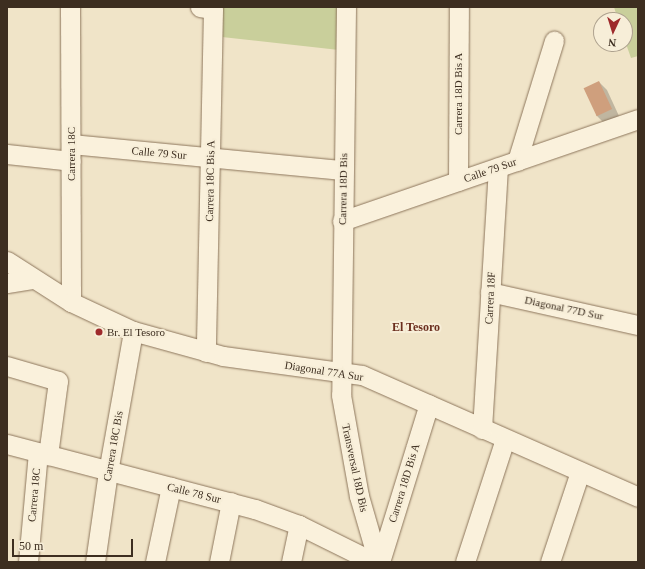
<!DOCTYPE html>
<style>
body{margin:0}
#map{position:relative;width:645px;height:569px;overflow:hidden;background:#f0e4c8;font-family:"Times New Roman",serif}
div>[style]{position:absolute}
.green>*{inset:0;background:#c9cf9b}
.shadow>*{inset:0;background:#0003}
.building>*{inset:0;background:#cf9f7d;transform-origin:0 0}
.roads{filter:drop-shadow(0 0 1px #8d765c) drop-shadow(0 0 1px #8d765c)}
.minor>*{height:19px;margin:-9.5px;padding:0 9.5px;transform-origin:9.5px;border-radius:9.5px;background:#faf1dc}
.dots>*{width:11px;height:11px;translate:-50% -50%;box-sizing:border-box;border:2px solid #f7eed8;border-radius:50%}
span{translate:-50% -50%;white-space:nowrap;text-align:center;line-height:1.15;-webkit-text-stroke:4px #f7eed8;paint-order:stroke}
.street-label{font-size:11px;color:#3d2e20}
.poi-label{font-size:11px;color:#3d2e20}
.left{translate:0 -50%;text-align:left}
.neighbourhood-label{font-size:12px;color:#6b2e1e;font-weight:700}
.frame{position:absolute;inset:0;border:8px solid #3d2e20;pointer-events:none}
.north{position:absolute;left:593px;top:12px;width:40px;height:40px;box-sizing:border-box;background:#f7eed8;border:1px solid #ada18e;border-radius:50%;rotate:184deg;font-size:11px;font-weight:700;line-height:16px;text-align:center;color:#3d2e20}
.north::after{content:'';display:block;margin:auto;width:14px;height:18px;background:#9e2a2b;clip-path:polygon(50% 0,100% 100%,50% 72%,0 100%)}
.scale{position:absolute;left:12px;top:539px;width:121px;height:18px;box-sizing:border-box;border:2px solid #3d2e20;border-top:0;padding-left:5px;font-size:12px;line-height:14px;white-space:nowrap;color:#3d2e20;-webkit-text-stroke:3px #f7eed8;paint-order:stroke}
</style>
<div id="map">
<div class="green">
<div style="clip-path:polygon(217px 7px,340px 7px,339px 50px,222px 37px)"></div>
<div style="clip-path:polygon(614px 7px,638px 7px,638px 56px,631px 58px,625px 41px,625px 20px,618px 20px)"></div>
</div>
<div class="shadow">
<div style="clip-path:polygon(599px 82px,607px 90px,619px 116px,604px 123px,596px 115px)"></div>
</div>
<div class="building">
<div style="left:599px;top:81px;width:31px;height:17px;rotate:65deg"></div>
</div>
<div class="roads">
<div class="minor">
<div style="left:70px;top:7px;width:295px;rotate:89.8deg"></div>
<div style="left:200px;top:7px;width:13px;rotate:9deg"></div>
<div style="left:213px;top:9px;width:343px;rotate:91.2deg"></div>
<div style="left:346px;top:7px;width:388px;rotate:90.7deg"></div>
<div style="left:341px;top:395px;width:103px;rotate:79.9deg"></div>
<div style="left:359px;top:496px;width:69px;rotate:73.9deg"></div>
<div style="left:71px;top:144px;width:273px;rotate:5.5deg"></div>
<div style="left:7px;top:154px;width:64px;rotate:6.2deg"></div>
<div style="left:517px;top:161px;width:126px;rotate:-72.9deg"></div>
<div style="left:458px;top:181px;width:174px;rotate:-89.7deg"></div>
<div style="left:342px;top:221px;width:313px;rotate:-19deg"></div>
<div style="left:7px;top:261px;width:76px;rotate:32.6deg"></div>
<div style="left:71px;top:302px;width:68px;rotate:25.1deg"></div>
<div style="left:133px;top:331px;width:93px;rotate:15.5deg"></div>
<div style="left:223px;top:356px;width:140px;rotate:7.8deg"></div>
<div style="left:362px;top:375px;width:302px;rotate:23.8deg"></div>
<div style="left:7px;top:283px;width:25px;rotate:-9deg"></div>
<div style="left:490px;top:292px;width:152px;rotate:12.6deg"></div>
<div style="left:7px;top:366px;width:53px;rotate:16.4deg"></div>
<div style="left:58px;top:381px;width:75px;rotate:97.7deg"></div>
<div style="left:482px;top:429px;width:262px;rotate:-86.5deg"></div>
<div style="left:7px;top:444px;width:256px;rotate:14.7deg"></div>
<div style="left:255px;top:509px;width:47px;rotate:20deg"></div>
<div style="left:299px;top:525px;width:84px;rotate:26.3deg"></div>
<div style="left:28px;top:562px;width:110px;rotate:-84.8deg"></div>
<div style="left:95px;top:562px;width:91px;rotate:-81.8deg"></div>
<div style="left:108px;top:472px;width:143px;rotate:-79.9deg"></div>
<div style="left:155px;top:562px;width:77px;rotate:-78deg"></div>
<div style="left:219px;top:562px;width:61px;rotate:-78.7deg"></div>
<div style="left:291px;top:562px;width:38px;rotate:-78deg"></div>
<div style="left:380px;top:562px;width:165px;rotate:-72.8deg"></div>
<div style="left:465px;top:562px;width:129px;rotate:-72deg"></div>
<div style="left:550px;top:562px;width:95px;rotate:-71.6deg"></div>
</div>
</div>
<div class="dots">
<div style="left:99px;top:332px;background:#9e2a2b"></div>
</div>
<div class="street-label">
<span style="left:458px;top:94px;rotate:-90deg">Carrera 18D Bis A</span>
<span style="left:159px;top:153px;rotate:5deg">Calle 79 Sur</span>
<span style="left:71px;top:154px;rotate:-90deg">Carrera 18C</span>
<span style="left:490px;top:170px;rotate:-19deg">Calle 79 Sur</span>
<span style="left:210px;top:181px;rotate:-89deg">Carrera 18C Bis A</span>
<span style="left:343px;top:189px;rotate:-89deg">Carrera 18D Bis</span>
<span style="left:490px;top:298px;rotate:-87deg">Carrera 18F</span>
<span style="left:564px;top:308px;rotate:12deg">Diagonal 77D Sur</span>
<span style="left:324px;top:371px;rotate:9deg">Diagonal 77A Sur</span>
<span style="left:113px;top:446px;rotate:-80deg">Carrera 18C Bis</span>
<span style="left:355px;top:468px;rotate:78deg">Transversal 18D Bis</span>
<span style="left:404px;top:483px;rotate:-73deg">Carrera 18D Bis A</span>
<span style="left:194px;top:493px;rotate:14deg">Calle 78 Sur</span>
<span style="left:34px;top:495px;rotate:-85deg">Carrera 18C</span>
</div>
<div class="poi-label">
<span class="left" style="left:107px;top:332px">Br. El Tesoro</span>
</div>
<div class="neighbourhood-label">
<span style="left:416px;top:328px">El Tesoro</span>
</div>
<div class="frame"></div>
<div class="north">N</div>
<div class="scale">50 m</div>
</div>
